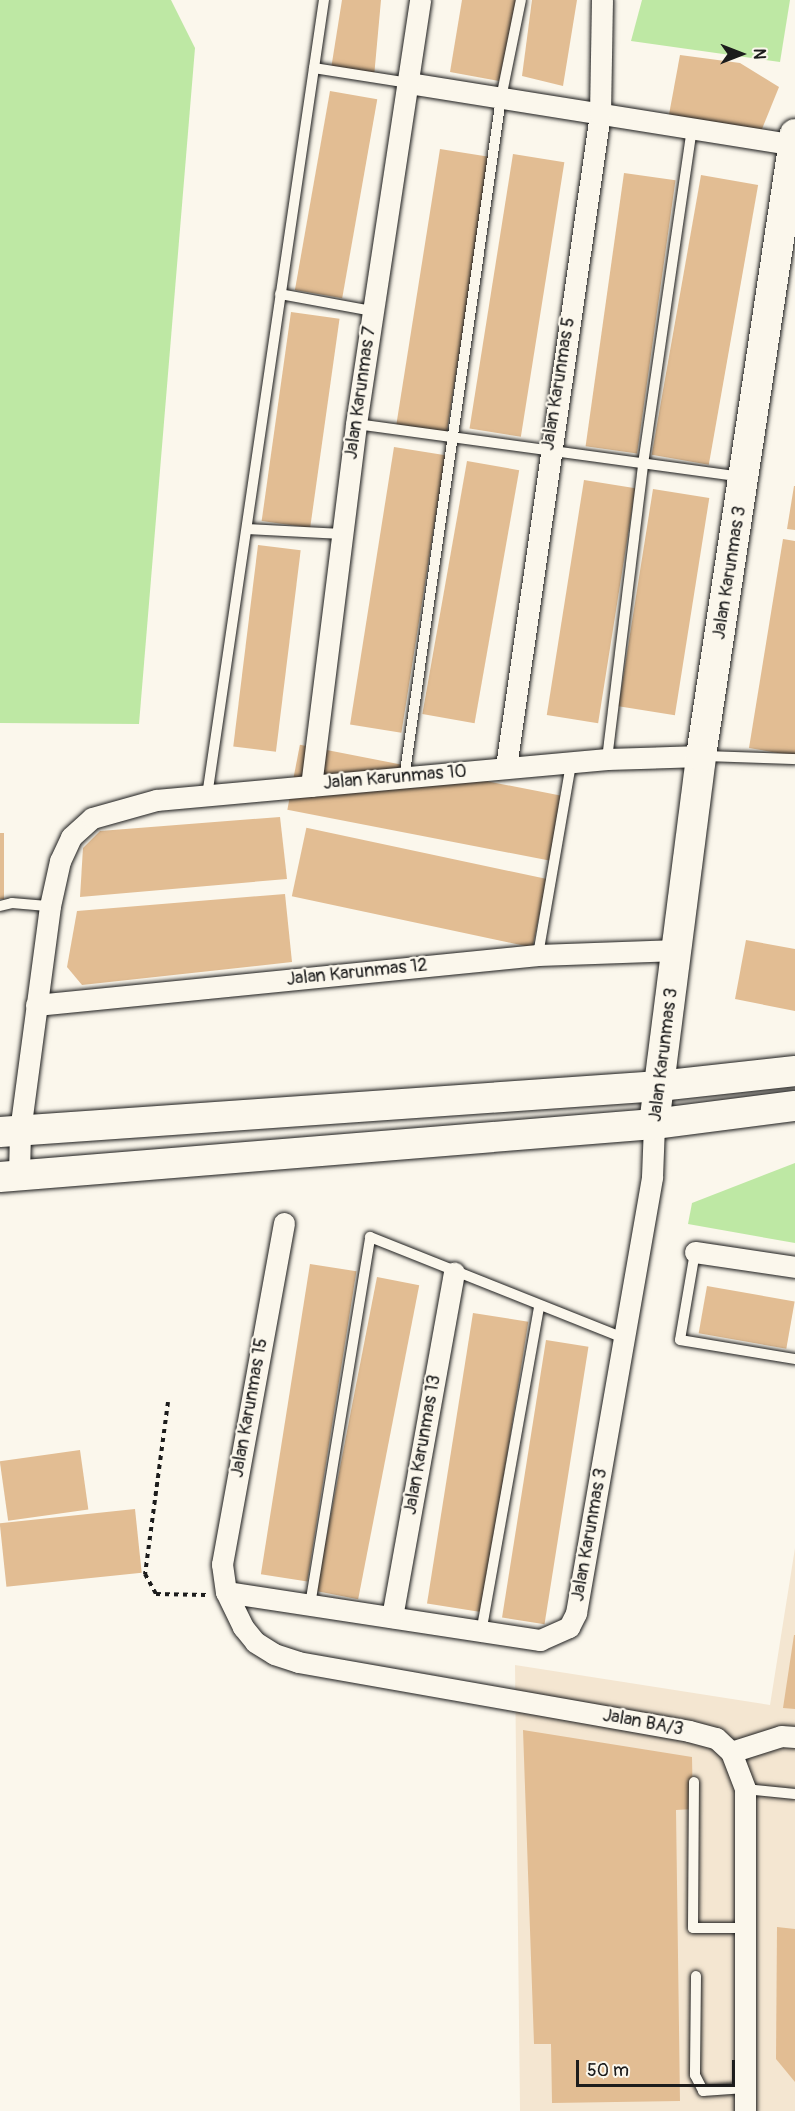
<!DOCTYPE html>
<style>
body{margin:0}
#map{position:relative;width:795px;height:2111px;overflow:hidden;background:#fbf7ec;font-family:Pangolin,sans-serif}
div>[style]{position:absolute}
.built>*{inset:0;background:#f4e6d1}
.green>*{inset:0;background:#bee8a4}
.building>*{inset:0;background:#e2bd93;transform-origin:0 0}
.path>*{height:4px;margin-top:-2px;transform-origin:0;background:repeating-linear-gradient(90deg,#1c1c1c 0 4.5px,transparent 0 9px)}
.roads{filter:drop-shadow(0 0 2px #1c1c1c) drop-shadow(0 0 2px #1c1c1c)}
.lane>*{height:10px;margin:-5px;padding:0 5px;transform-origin:5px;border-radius:5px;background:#fbf7ec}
.street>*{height:21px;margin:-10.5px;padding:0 10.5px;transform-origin:10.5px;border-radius:10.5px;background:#fbf7ec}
.secondary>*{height:30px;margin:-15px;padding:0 15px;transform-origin:15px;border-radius:15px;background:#fbf7ec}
span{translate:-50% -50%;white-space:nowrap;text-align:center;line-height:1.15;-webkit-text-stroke:4.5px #fbf7ec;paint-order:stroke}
.street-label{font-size:18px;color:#1c1c1c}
.north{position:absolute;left:711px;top:24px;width:60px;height:60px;-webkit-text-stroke:4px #fbf7ec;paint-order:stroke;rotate:90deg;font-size:16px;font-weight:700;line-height:24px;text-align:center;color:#1c1c1c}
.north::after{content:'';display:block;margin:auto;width:21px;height:27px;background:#1c1c1c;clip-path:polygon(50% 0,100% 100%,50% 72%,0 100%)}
.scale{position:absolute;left:576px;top:2060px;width:159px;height:27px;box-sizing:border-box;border:3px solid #1c1c1c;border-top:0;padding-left:8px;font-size:18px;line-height:21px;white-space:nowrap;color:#1c1c1c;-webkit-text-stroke:4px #fbf7ec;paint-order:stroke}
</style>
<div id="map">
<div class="built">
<div style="clip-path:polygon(795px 1548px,795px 2111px,520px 2111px,515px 1665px,770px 1705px)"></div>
</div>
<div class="green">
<div style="clip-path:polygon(0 0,171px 0,195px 48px,139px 724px,0 723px)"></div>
<div style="clip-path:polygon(642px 0,790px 0,780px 62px,631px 41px)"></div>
<div style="clip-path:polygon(795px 1163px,795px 1243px,688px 1224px,692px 1203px)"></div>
</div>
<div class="building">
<div style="clip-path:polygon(342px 0,381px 0,374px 77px,331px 69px)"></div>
<div style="clip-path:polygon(462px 0,518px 0,499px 81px,450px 72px)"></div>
<div style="clip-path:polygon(532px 0,577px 0,563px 86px,522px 76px)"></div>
<div style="clip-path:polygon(680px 55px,740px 63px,779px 87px,762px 129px,668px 120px)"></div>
<div style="left:330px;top:91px;width:48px;height:202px;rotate:10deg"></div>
<div style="left:440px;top:149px;width:51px;height:279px;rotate:9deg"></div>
<div style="left:513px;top:154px;width:52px;height:278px;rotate:9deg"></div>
<div style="left:624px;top:173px;width:52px;height:276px;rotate:8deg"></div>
<div style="left:701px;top:175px;width:58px;height:284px;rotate:10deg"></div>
<div style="left:291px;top:312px;width:49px;height:211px;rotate:8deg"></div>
<div style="left:394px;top:447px;width:52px;height:281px;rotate:9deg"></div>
<div style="left:467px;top:461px;width:53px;height:257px;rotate:10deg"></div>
<div style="left:584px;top:480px;width:52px;height:238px;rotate:9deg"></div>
<div style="clip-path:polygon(794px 486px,795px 486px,795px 530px,787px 529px)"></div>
<div style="left:653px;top:489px;width:57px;height:220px;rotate:9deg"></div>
<div style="clip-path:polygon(783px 539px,795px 541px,795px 756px,749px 748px)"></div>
<div style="left:258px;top:545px;width:43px;height:203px;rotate:7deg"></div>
<div style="left:563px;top:796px;width:66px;height:268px;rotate:101deg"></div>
<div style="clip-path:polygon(280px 817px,287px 879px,80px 897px,83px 848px,100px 831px)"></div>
<div style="left:0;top:833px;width:4px;height:66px"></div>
<div style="left:547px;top:879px;width:70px;height:246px;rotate:102deg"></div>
<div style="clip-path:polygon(285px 894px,292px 962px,82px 985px,67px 967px,77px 911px)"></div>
<div style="clip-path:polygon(746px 940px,795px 949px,795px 1011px,735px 999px)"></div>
<div style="left:310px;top:1264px;width:47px;height:314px;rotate:9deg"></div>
<div style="left:377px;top:1277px;width:43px;height:320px;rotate:11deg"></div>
<div style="left:707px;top:1286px;width:89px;height:48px;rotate:10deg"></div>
<div style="left:473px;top:1313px;width:56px;height:294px;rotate:9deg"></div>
<div style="left:546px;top:1340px;width:43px;height:281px;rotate:9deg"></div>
<div style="left:80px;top:1450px;width:60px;height:81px;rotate:82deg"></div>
<div style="left:135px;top:1509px;width:64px;height:136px;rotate:84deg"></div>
<div style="clip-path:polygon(794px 1635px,795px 1635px,795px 1709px,783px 1708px)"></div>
<div style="clip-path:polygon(523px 1730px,692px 1757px,693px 1809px,676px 1810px,680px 2101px,552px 2103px,551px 2044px,534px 2044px)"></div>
<div style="clip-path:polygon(777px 1927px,795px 1929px,795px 2082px,776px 2059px)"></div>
</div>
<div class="path">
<div style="left:168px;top:1402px;width:174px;rotate:97.6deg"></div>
<div style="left:145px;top:1574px;width:23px;rotate:61deg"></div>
<div style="left:156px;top:1594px;width:50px;rotate:1.1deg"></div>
</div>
<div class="roads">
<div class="lane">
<div style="left:314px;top:68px;width:96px;rotate:9deg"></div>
<div style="left:280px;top:294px;width:95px;rotate:10.4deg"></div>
<div style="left:356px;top:424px;width:390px;rotate:7.8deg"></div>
<div style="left:247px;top:529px;width:95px;rotate:3deg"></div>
<div style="left:703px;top:756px;width:92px;rotate:1.9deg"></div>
<div style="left:607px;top:759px;width:297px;rotate:-83deg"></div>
<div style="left:643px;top:464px;width:339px;rotate:-81.7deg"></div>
<div style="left:404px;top:779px;width:688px;rotate:-81.89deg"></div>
<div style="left:501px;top:98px;width:100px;rotate:-78.5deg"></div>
<div style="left:207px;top:796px;width:805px;rotate:-81.64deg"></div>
<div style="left:0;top:906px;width:12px;rotate:-14deg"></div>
<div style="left:12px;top:903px;width:38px;rotate:5deg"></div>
<div style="left:538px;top:955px;width:195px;rotate:-80.2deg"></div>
<div style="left:695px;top:1252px;width:89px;rotate:99.7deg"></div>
<div style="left:680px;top:1340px;width:117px;rotate:9.4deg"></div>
<div style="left:310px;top:1605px;width:373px;rotate:-80.7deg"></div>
<div style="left:370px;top:1237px;width:273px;rotate:21.7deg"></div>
<div style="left:481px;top:1633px;width:332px;rotate:-79.9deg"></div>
<div style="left:694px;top:1782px;width:146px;rotate:90.4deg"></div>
<div style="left:693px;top:1928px;width:52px"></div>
<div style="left:745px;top:1789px;width:50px;rotate:5.7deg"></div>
<div style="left:696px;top:1976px;width:99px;rotate:90.6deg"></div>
<div style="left:695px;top:2075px;width:18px;rotate:63deg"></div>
<div style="left:703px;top:2091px;width:42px;rotate:-4.1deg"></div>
</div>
<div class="street">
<div style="left:409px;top:83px;width:390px;rotate:9.1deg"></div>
<div style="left:506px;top:767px;width:660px;rotate:-81.81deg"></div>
<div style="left:600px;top:114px;width:114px;rotate:-89deg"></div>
<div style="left:311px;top:786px;width:365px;rotate:-82.9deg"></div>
<div style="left:356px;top:424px;width:429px;rotate:-81.4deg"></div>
<div style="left:36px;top:1005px;width:504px;rotate:-5.69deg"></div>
<div style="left:538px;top:955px;width:140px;rotate:-2deg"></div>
<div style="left:19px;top:1175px;width:44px;rotate:-88.7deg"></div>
<div style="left:20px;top:1131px;width:227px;rotate:-82.4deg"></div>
<div style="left:50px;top:906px;width:46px;rotate:-77.5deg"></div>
<div style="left:60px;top:861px;width:26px;rotate:-65deg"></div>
<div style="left:71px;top:837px;width:28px;rotate:-42deg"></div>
<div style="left:92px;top:818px;width:66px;rotate:-15.7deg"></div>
<div style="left:156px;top:800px;width:453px;rotate:-5.2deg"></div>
<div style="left:607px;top:759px;width:94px;rotate:-1.8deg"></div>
<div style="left:284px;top:1223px;width:347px;rotate:100.3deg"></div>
<div style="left:222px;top:1564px;width:28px;rotate:82deg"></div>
<div style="left:226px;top:1592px;width:39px;rotate:64deg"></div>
<div style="left:243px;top:1627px;width:19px;rotate:51deg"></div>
<div style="left:255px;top:1642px;width:22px;rotate:32deg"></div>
<div style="left:274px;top:1654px;width:25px;rotate:18deg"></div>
<div style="left:298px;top:1662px;width:397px;rotate:10deg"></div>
<div style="left:689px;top:1731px;width:28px;rotate:15deg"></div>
<div style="left:716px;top:1738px;width:21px;rotate:43deg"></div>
<div style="left:731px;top:1752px;width:40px;rotate:69deg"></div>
<div style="left:745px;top:1789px;width:322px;rotate:90deg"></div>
<div style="left:695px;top:1252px;width:101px;rotate:8.5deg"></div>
<div style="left:226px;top:1592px;width:318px;rotate:8.7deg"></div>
<div style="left:540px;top:1640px;width:32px;rotate:-24deg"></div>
<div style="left:569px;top:1627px;width:16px;rotate:-63deg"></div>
<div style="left:576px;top:1613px;width:443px;rotate:-80.1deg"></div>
<div style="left:652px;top:1177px;width:53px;rotate:-87.8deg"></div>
<div style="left:392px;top:1617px;width:350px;rotate:-79.8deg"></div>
<div style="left:731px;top:1752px;width:52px;rotate:-17.7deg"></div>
<div style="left:781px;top:1736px;width:14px;rotate:4deg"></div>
</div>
<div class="secondary">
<div style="left:654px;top:1124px;width:371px;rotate:-82.7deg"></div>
<div style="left:701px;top:756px;width:629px;rotate:-81.41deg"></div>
<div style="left:0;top:1132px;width:661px;rotate:-3.99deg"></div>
<div style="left:659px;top:1086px;width:137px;rotate:-6.3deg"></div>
<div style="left:0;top:1177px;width:656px;rotate:-4.63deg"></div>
<div style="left:654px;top:1124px;width:142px;rotate:-7.3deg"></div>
</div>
</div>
<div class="street-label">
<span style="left:559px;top:384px;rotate:-81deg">Jalan Karunmas 5</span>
<span style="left:361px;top:393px;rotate:-82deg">Jalan Karunmas 7</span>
<span style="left:730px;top:573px;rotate:-81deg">Jalan Karunmas 3</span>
<span style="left:395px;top:778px;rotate:-5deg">Jalan Karunmas 10</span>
<span style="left:357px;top:973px;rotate:-6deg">Jalan Karunmas 12</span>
<span style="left:664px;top:1055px;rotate:-83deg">Jalan Karunmas 3</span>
<span style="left:250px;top:1408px;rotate:-80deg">Jalan Karunmas 15</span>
<span style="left:423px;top:1445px;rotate:-80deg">Jalan Karunmas 13</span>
<span style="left:590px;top:1535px;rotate:-80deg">Jalan Karunmas 3</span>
<span style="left:643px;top:1723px;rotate:10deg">Jalan BA/3</span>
</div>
<div class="north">N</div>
<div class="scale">50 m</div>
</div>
